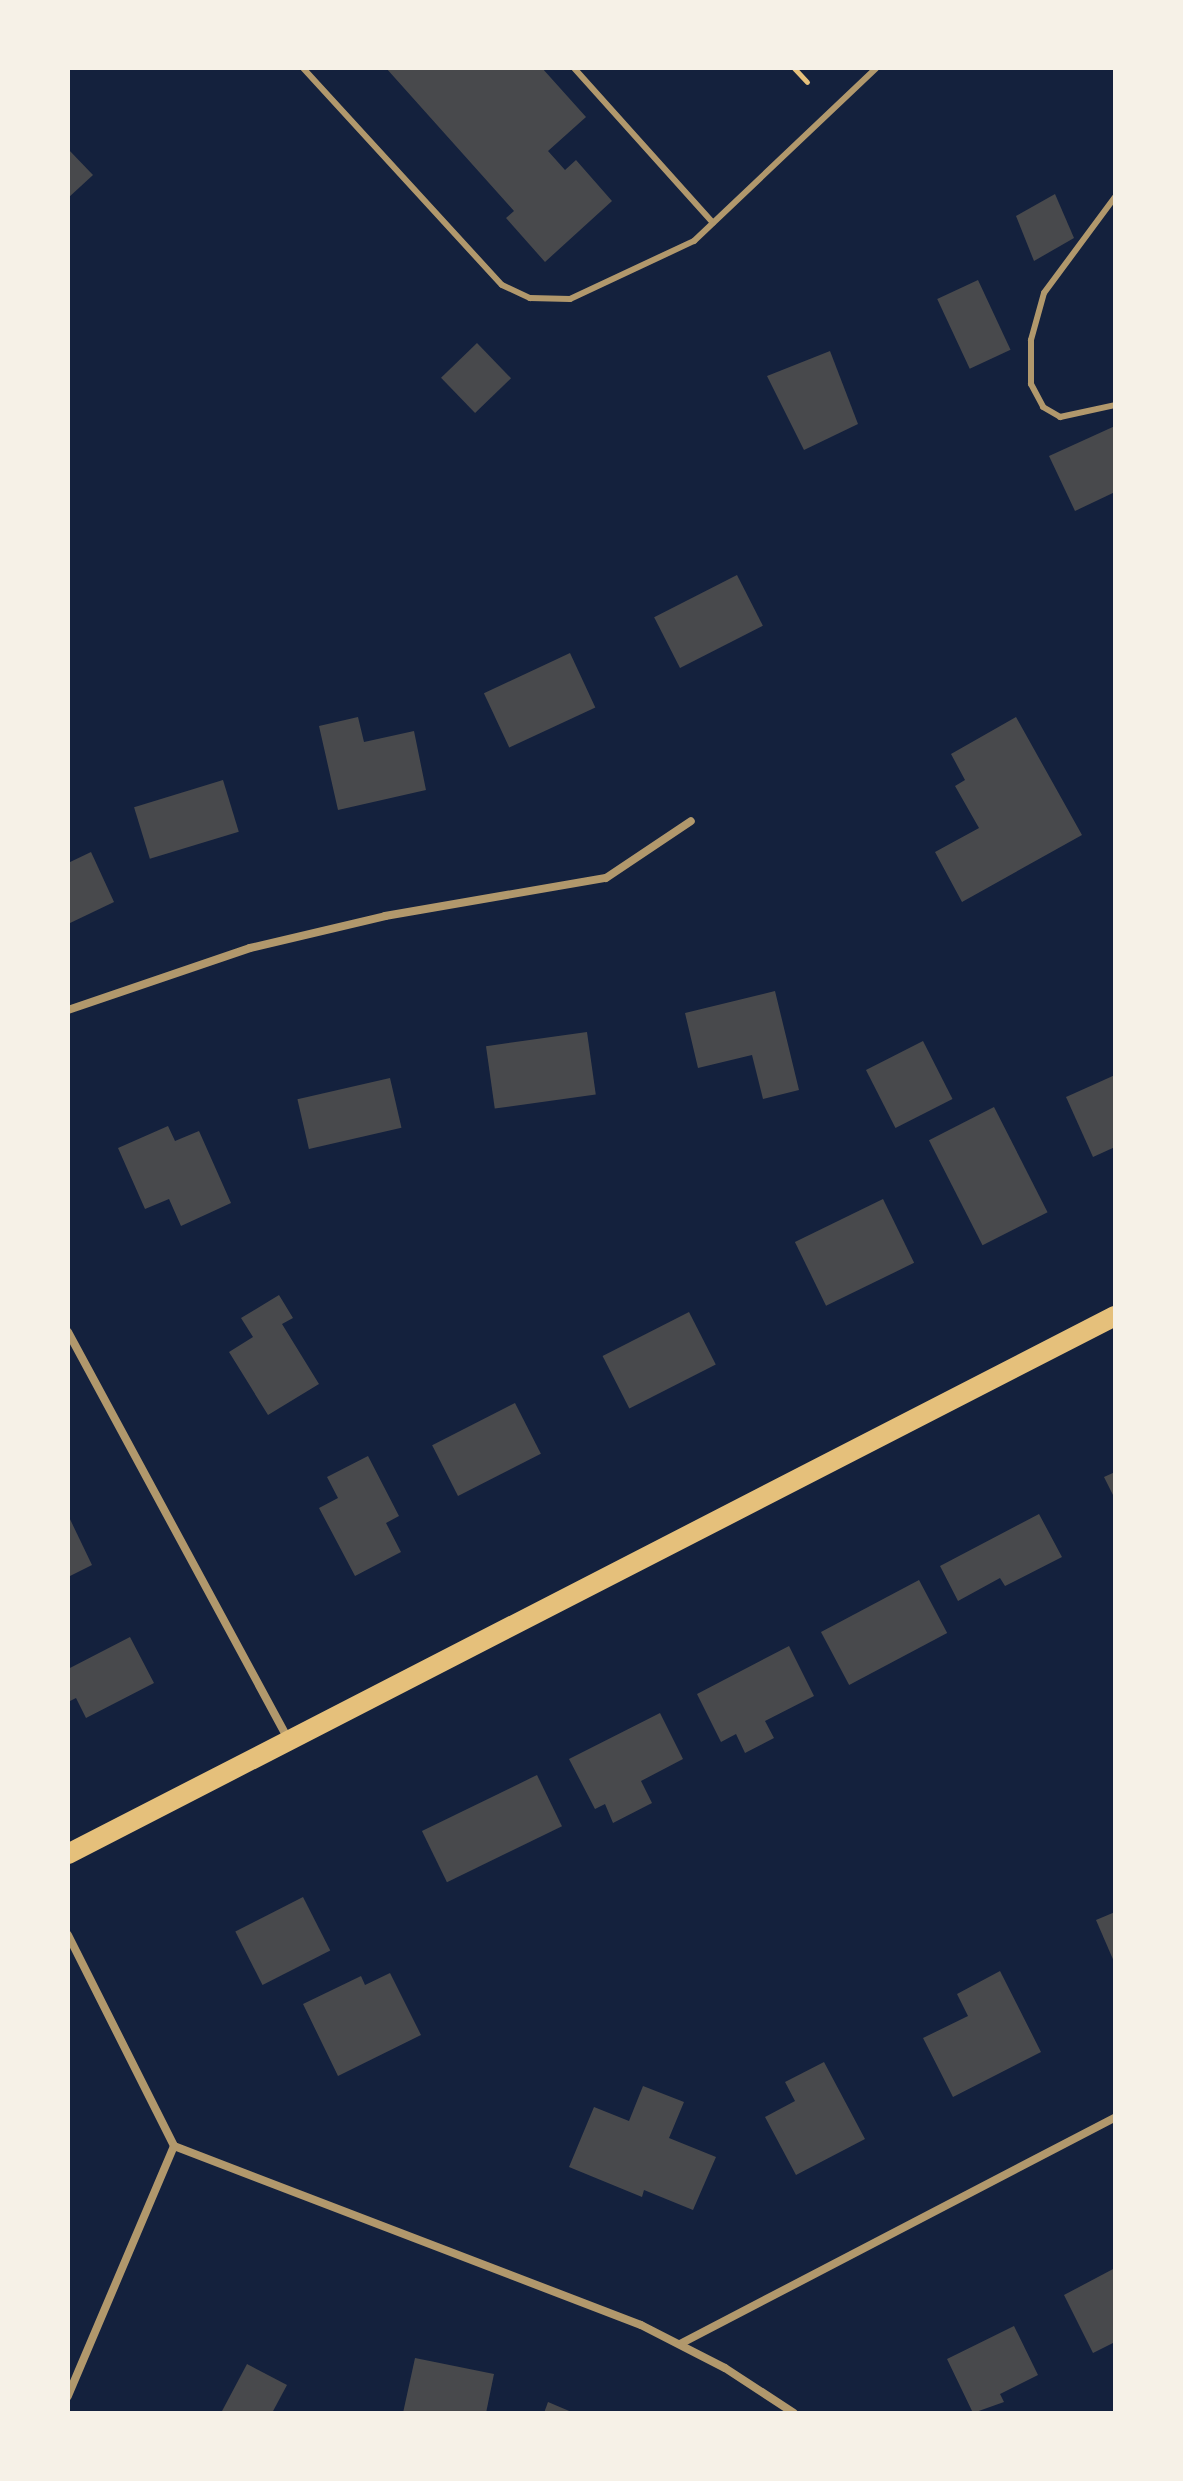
<!DOCTYPE html>
<style>
body{margin:0}
#map{position:relative;width:1183px;height:2481px;overflow:hidden;background:#14213d;font-family:Helvetica,sans-serif}
div>[style]{position:absolute}
.building>*{inset:0;background:#48494c;transform-origin:0 0}
.path>*{height:5px;margin:-2.5px;padding:0 2.5px;transform-origin:2.5px;border-radius:2.5px;background:#e5c07b}
.service>*{height:6px;margin:-3px;padding:0 3px;transform-origin:3px;border-radius:3px;background:#b1986c}
.minor>*{height:8px;margin:-4px;padding:0 4px;transform-origin:4px;border-radius:4px;background:#b1986c}
.primary>*{height:20px;margin:-10px;padding:0 10px;transform-origin:10px;border-radius:10px;background:#e5c07b}
span{translate:-50% -50%;white-space:nowrap;text-align:center;line-height:1.15;-webkit-text-stroke:8px #f6f1e7;paint-order:stroke}
.frame{position:absolute;inset:0;border:70px solid #f6f1e7;pointer-events:none}
</style>
<div id="map">
<div class="building">
<div style="clip-path:polygon(386px 68px,542px 68px,586px 117px,548px 151px,565px 170px,576px 160px,612px 201px,545px 262px,506px 218px,514px 211px)"></div>
<div style="clip-path:polygon(68px 149px,93px 175px,68px 198px)"></div>
<div style="clip-path:polygon(1055px 194px,1074px 238px,1034px 261px,1016px 216px)"></div>
<div style="left:978px;top:280px;width:77px;height:45px;rotate:65deg"></div>
<div style="left:477px;top:343px;width:49px;height:50px;rotate:46deg"></div>
<div style="clip-path:polygon(830px 351px,858px 424px,804px 450px,767px 376px)"></div>
<div style="clip-path:polygon(1115px 426px,1115px 492px,1075px 511px,1049px 456px)"></div>
<div style="left:737px;top:575px;width:57px;height:93px;rotate:63deg"></div>
<div style="left:570px;top:653px;width:60px;height:95px;rotate:65deg"></div>
<div style="clip-path:polygon(358px 717px,364px 742px,414px 731px,426px 790px,338px 810px,319px 726px)"></div>
<div style="clip-path:polygon(1016px 717px,1082px 835px,962px 902px,935px 852px,979px 828px,955px 786px,965px 780px,951px 754px)"></div>
<div style="left:223px;top:780px;width:54px;height:93px;rotate:73deg"></div>
<div style="clip-path:polygon(91px 852px,114px 902px,68px 924px,68px 863px)"></div>
<div style="clip-path:polygon(775px 991px,799px 1090px,763px 1099px,752px 1055px,698px 1068px,685px 1013px)"></div>
<div style="left:587px;top:1032px;width:63px;height:102px;rotate:82deg"></div>
<div style="left:923px;top:1041px;width:65px;height:64px;rotate:63deg"></div>
<div style="clip-path:polygon(1115px 1075px,1115px 1147px,1093px 1157px,1066px 1097px)"></div>
<div style="left:390px;top:1078px;width:51px;height:95px;rotate:77deg"></div>
<div style="left:994px;top:1107px;width:118px;height:73px;rotate:63deg"></div>
<div style="clip-path:polygon(168px 1126px,175px 1141px,199px 1131px,231px 1203px,181px 1226px,169px 1199px,145px 1209px,118px 1148px)"></div>
<div style="left:883px;top:1199px;width:71px;height:98px;rotate:64deg"></div>
<div style="clip-path:polygon(279px 1295px,293px 1318px,282px 1324px,319px 1384px,268px 1415px,229px 1352px,253px 1337px,241px 1318px)"></div>
<div style="left:689px;top:1312px;width:59px;height:97px;rotate:63deg"></div>
<div style="left:515px;top:1403px;width:57px;height:93px;rotate:63deg"></div>
<div style="clip-path:polygon(368px 1456px,399px 1516px,386px 1523px,401px 1552px,355px 1576px,319px 1508px,338px 1498px,327px 1477px)"></div>
<div style="clip-path:polygon(1115px 1472px,1115px 1499px,1104px 1477px)"></div>
<div style="clip-path:polygon(1039px 1514px,1062px 1557px,1005px 1586px,1000px 1578px,958px 1601px,940px 1566px)"></div>
<div style="clip-path:polygon(68px 1515px,92px 1565px,68px 1577px)"></div>
<div style="left:919px;top:1580px;width:60px;height:111px;rotate:62deg"></div>
<div style="clip-path:polygon(130px 1637px,154px 1683px,86px 1718px,76px 1698px,68px 1702px,68px 1669px)"></div>
<div style="clip-path:polygon(789px 1646px,814px 1696px,765px 1721px,774px 1738px,745px 1753px,736px 1734px,721px 1742px,697px 1694px)"></div>
<div style="clip-path:polygon(660px 1713px,683px 1759px,641px 1781px,652px 1803px,613px 1823px,605px 1804px,595px 1809px,569px 1759px)"></div>
<div style="left:537px;top:1775px;width:57px;height:128px;rotate:64deg"></div>
<div style="left:303px;top:1897px;width:60px;height:76px;rotate:63deg"></div>
<div style="clip-path:polygon(1115px 1912px,1115px 1964px,1096px 1920px)"></div>
<div style="clip-path:polygon(1000px 1971px,1041px 2052px,953px 2097px,923px 2038px,968px 2016px,957px 1994px)"></div>
<div style="clip-path:polygon(390px 1973px,421px 2035px,338px 2076px,303px 2004px,361px 1976px,365px 1985px)"></div>
<div style="clip-path:polygon(824px 2062px,865px 2139px,796px 2175px,765px 2117px,795px 2101px,785px 2082px)"></div>
<div style="clip-path:polygon(643px 2086px,684px 2102px,669px 2138px,716px 2157px,693px 2210px,644px 2190px,642px 2197px,569px 2167px,594px 2107px,629px 2121px)"></div>
<div style="clip-path:polygon(1115px 2268px,1115px 2342px,1093px 2353px,1064px 2295px)"></div>
<div style="clip-path:polygon(1014px 2326px,1038px 2375px,1000px 2394px,1004px 2402px,973px 2413px,947px 2359px)"></div>
<div style="clip-path:polygon(415px 2358px,494px 2374px,486px 2413px,403px 2413px)"></div>
<div style="clip-path:polygon(247px 2364px,287px 2385px,272px 2413px,221px 2413px)"></div>
<div style="clip-path:polygon(548px 2402px,574px 2413px,544px 2413px)"></div>
</div>
<div class="path">
<div style="left:794px;top:68px;width:19px;rotate:47deg"></div>
</div>
<div class="service">
<div style="left:303px;top:68px;width:294px;rotate:47.5deg"></div>
<div style="left:502px;top:285px;width:31px;rotate:25deg"></div>
<div style="left:530px;top:298px;width:40px;rotate:1.4deg"></div>
<div style="left:570px;top:299px;width:137px;rotate:-25.1deg"></div>
<div style="left:694px;top:241px;width:251px;rotate:-43.5deg"></div>
<div style="left:574px;top:68px;width:208px;rotate:48.1deg"></div>
<div style="left:1115px;top:197px;width:119px;rotate:126.5deg"></div>
<div style="left:1044px;top:293px;width:49px;rotate:105.5deg"></div>
<div style="left:1031px;top:340px;width:44px;rotate:90deg"></div>
<div style="left:1031px;top:384px;width:26px;rotate:62deg"></div>
<div style="left:1043px;top:407px;width:20px;rotate:30deg"></div>
<div style="left:1060px;top:417px;width:56px;rotate:-12.3deg"></div>
</div>
<div class="minor">
<div style="left:68px;top:1010px;width:192px;rotate:-18.8deg"></div>
<div style="left:250px;top:948px;width:139px;rotate:-13.3deg"></div>
<div style="left:385px;top:916px;width:224px;rotate:-9.8deg"></div>
<div style="left:606px;top:878px;width:102px;rotate:-33.8deg"></div>
<div style="left:68px;top:1332px;width:463px;rotate:61.6deg"></div>
<div style="left:68px;top:1935px;width:236px;rotate:63.3deg"></div>
<div style="left:174px;top:2146px;width:272px;rotate:113deg"></div>
<div style="left:174px;top:2146px;width:500px;rotate:20.97deg"></div>
<div style="left:641px;top:2325px;width:94px;rotate:27.1deg"></div>
<div style="left:725px;top:2368px;width:82px;rotate:33.1deg"></div>
<div style="left:680px;top:2344px;width:490px;rotate:-27.5deg"></div>
</div>
<div class="primary">
<div style="left:68px;top:1854px;width:1177px;rotate:-27.2deg"></div>
</div>
<div class="frame"></div>
</div>
